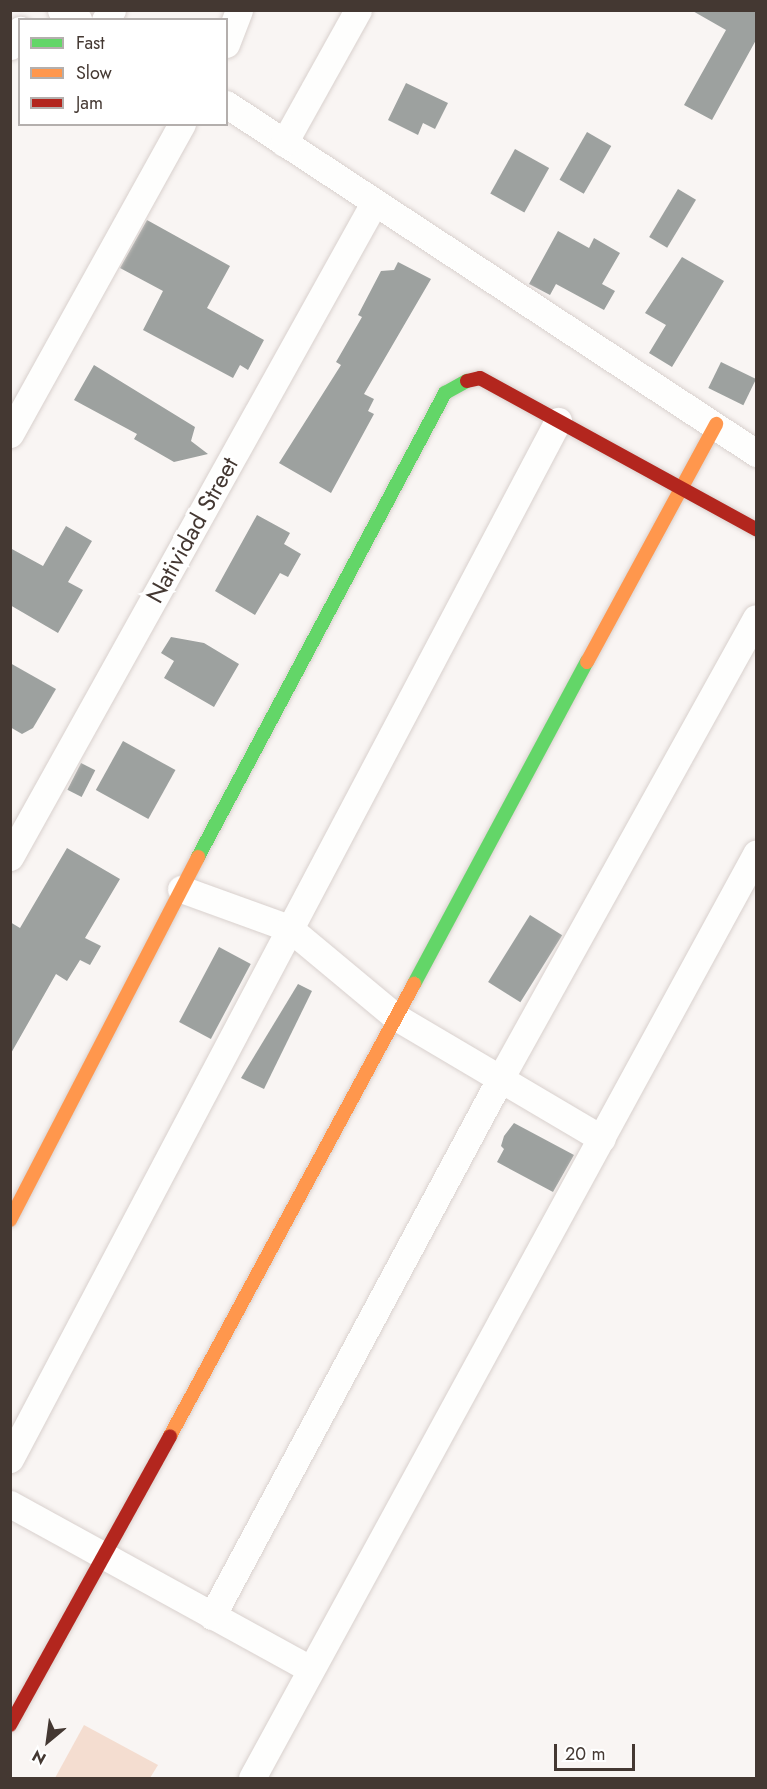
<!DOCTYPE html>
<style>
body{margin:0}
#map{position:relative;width:767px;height:1789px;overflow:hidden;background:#f9f5f3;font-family:Jost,sans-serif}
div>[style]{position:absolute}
.green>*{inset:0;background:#f4ddd0}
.building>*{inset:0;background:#9da19f;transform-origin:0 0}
.roads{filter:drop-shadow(0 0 2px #d9d1ce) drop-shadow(0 0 2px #d9d1ce)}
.street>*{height:27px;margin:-13.5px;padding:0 13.5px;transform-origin:13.5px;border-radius:13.5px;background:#fefefd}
.fast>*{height:14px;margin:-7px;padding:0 7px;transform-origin:7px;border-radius:7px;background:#63d668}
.slow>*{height:14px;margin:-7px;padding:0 7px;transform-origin:7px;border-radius:7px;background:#ff974d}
.jam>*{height:14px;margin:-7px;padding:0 7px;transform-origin:7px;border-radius:7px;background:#b3261e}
span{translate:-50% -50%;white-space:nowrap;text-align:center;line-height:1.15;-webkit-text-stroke:6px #fff;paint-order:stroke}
.street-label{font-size:24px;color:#443832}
.frame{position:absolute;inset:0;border:12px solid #443832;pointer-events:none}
.legend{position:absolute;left:18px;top:18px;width:210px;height:108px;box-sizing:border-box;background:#fff;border:2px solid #b4afad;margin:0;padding:8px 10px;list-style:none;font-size:18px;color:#443832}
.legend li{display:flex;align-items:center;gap:12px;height:30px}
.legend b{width:30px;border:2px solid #b4afad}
.north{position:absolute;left:18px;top:1711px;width:60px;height:60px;-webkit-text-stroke:4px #fff;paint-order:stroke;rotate:209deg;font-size:16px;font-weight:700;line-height:24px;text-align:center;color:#443832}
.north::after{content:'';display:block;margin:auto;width:21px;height:27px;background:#443832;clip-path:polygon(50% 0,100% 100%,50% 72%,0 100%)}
.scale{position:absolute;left:554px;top:1744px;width:81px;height:27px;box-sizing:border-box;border:3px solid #443832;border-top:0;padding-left:8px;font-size:18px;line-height:21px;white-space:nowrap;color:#443832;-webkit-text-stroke:4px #fff;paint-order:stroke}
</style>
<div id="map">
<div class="green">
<div style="clip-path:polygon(84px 1725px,158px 1765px,150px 1778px,55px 1778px)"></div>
</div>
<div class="building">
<div style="clip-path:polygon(691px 10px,756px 10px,756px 40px,712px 120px,684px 105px,726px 30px)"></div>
<div style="clip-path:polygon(406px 83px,448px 103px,435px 129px,423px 123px,418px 135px,388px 120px)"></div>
<div style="left:587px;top:132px;width:28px;height:55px;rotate:30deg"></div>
<div style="left:515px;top:149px;width:39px;height:51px;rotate:29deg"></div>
<div style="left:678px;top:189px;width:21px;height:56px;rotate:31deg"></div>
<div style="clip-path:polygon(147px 220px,230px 266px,207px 308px,264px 340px,248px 370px,240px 365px,233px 378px,143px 330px,163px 291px,120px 268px)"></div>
<div style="clip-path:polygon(558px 231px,589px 248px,594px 238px,620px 253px,602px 284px,615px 291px,604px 310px,556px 284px,550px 295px,529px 284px)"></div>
<div style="clip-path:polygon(682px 257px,724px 281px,672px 367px,649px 353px,666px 325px,645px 313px)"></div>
<div style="clip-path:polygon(398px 262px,431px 279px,364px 394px,374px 399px,368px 411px,374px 414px,331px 493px,279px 463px,341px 365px,336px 362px,362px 317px,358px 315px,381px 271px,394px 270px)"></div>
<div style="left:721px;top:362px;width:39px;height:29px;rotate:26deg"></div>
<div style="clip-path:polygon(94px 365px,195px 427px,191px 441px,208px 454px,174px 462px,134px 439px,137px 434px,74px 400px)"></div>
<div style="clip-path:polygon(257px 515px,290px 533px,284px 544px,301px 554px,288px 577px,280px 573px,255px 615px,215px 591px)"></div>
<div style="clip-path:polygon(66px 526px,92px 541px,68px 582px,83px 590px,58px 633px,10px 605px,10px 548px,43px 566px)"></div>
<div style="clip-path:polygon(171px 637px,204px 643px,239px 664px,214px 707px,164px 678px,174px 661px,161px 653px)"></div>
<div style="clip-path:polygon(10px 663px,56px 689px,33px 728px,22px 734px,10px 727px)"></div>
<div style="left:123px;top:741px;width:60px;height:56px;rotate:29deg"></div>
<div style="left:81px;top:763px;width:16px;height:30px;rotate:27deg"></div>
<div style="clip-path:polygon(67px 848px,120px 879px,85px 938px,101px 946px,90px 965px,80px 960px,67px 981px,56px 974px,10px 1055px,10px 922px,20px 928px)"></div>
<div style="left:530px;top:915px;width:38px;height:79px;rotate:32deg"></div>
<div style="left:219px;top:947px;width:36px;height:85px;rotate:28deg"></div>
<div style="clip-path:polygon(298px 984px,312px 991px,264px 1089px,241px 1078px)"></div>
<div style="clip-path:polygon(514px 1123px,574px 1155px,553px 1192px,497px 1162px,504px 1149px,501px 1146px,504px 1136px)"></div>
</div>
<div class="roads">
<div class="street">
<div style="left:61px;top:10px;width:20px;rotate:30deg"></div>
<div style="left:105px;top:20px;width:12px;rotate:-55deg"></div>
<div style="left:226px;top:44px;width:36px;rotate:-69deg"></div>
<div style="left:10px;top:46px;width:19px;rotate:-58deg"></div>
<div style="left:226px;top:104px;width:635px;rotate:33.36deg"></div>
<div style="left:284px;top:143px;width:152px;rotate:-60.9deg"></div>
<div style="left:10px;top:434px;width:355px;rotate:-61deg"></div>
<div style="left:10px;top:857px;width:748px;rotate:-60.9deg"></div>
<div style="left:181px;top:889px;width:115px;rotate:19.9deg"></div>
<div style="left:289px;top:928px;width:139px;rotate:39.8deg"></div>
<div style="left:396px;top:1017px;width:239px;rotate:30.6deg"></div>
<div style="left:10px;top:1459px;width:1174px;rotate:-62.17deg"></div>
<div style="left:10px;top:1504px;width:342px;rotate:28.8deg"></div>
<div style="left:212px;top:1616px;width:609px;rotate:-61.79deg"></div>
<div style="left:500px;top:1079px;width:527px;rotate:-60.96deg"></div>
<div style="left:252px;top:1778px;width:1053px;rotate:-61.39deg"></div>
</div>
<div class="fast">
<div style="left:198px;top:857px;width:526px;rotate:-61.97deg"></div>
<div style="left:445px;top:393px;width:25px;rotate:-29deg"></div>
<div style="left:414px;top:984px;width:366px;rotate:-61.8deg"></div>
</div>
<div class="slow">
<div style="left:587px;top:662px;width:271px;rotate:-61.5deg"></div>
<div style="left:10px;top:1220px;width:409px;rotate:-62.6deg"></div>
<div style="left:170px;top:1436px;width:514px;rotate:-61.64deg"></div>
</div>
<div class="jam">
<div style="left:467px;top:381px;width:13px;rotate:-13deg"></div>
<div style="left:480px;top:378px;width:315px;rotate:28.7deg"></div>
<div style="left:10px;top:1725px;width:330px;rotate:-61deg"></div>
</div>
</div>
<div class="street-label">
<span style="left:192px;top:530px;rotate:-61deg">Natividad Street</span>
</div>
<div class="frame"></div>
<ul class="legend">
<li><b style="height:8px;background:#63d668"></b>Fast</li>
<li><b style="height:8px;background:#ff974d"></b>Slow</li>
<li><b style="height:8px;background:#b3261e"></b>Jam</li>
</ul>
<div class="north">N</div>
<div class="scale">20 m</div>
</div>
